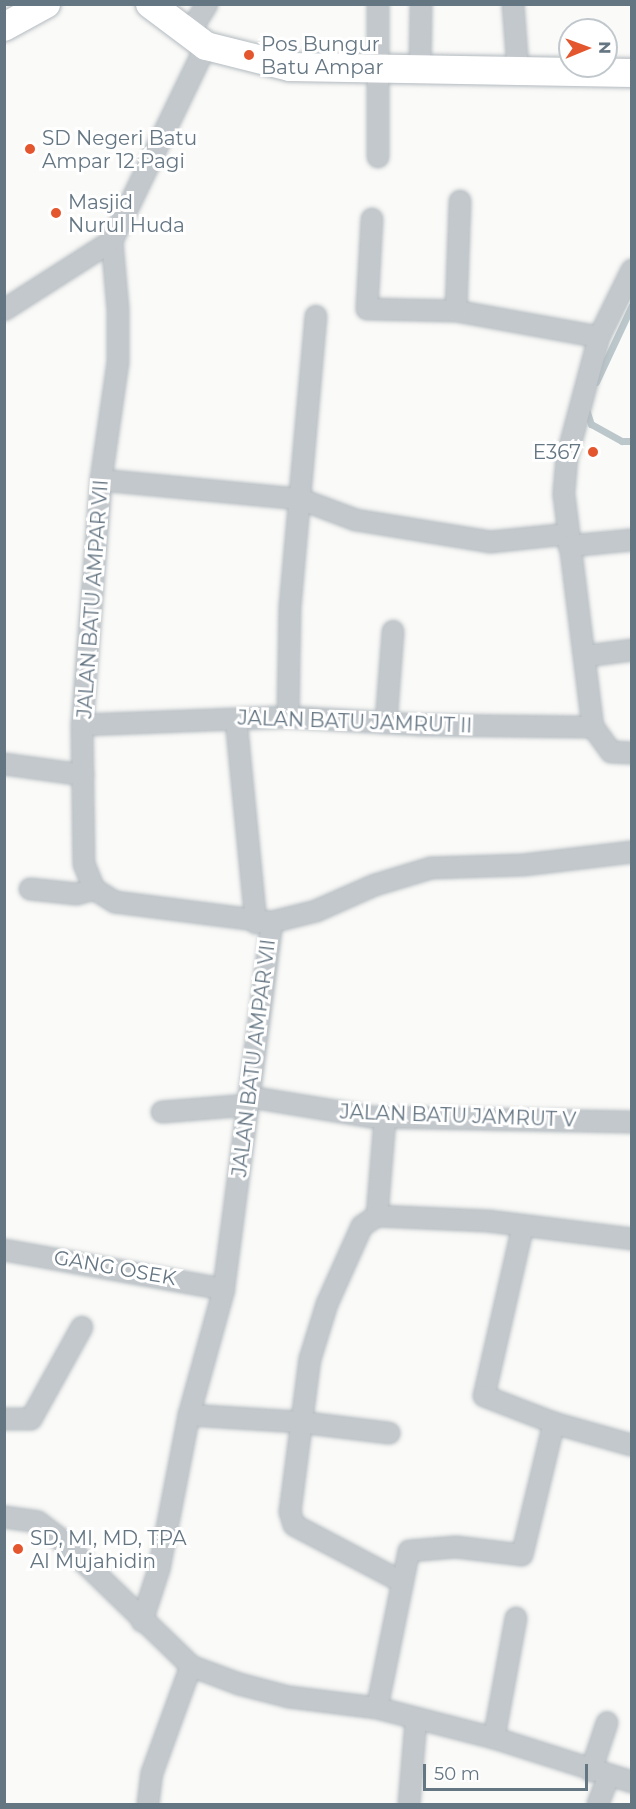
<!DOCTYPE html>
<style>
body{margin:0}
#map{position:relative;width:636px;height:1809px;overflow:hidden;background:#fafaf8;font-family:Montserrat,sans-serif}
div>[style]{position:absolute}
.stream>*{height:7px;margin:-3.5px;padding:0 3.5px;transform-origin:3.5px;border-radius:3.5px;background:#bbc7cb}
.roads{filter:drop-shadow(0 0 2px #b3babf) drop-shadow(0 0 2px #b3babf)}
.street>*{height:20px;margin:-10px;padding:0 10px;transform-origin:10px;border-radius:10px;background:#c3c8cc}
.secondary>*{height:28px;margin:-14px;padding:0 14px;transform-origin:14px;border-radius:14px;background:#fff}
.dots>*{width:16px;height:16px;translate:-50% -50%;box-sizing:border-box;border:3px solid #fff;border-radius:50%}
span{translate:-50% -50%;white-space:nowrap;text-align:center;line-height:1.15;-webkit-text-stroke:6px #fff;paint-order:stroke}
.poi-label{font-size:20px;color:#657683}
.left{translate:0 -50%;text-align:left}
.right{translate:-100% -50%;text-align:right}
.street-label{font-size:20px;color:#657683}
.frame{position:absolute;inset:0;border:6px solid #657683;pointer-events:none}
.north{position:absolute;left:558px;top:18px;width:60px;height:60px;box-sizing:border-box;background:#fff;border:2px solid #c1c8cd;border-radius:50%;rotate:89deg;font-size:16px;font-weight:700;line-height:24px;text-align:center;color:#657683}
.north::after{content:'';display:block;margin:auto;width:21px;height:27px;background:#e4572e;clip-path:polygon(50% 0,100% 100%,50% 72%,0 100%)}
.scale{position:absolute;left:423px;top:1764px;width:165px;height:27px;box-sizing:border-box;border:3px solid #657683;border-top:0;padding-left:8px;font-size:18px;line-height:21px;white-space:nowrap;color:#657683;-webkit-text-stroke:4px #fff;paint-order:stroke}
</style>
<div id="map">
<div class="stream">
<div style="left:596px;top:382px;width:85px;rotate:-64.9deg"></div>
<div style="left:586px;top:409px;width:16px;rotate:72deg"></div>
<div style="left:591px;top:424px;width:35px;rotate:29deg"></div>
<div style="left:622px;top:441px;width:10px"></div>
</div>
<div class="roads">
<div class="street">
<div style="left:513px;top:4px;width:65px;rotate:85.6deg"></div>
<div style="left:189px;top:33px;width:34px;rotate:-58deg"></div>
<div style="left:420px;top:71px;width:67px;rotate:-89.1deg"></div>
<div style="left:378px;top:157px;width:153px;rotate:-90deg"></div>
<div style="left:372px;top:219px;width:90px;rotate:93.2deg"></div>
<div style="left:367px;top:309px;width:89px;rotate:1.3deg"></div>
<div style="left:456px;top:311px;width:145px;rotate:10.3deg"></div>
<div style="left:112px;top:241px;width:68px;rotate:85deg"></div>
<div style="left:118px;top:309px;width:53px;rotate:90deg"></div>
<div style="left:118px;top:362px;width:119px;rotate:98.2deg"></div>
<div style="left:101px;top:480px;width:246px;rotate:94.4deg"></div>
<div style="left:82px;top:725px;width:139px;rotate:89.2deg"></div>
<div style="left:84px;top:864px;width:27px;rotate:68deg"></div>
<div style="left:94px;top:889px;width:25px;rotate:32deg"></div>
<div style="left:115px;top:902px;width:158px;rotate:7.3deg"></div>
<div style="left:272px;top:922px;width:370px;rotate:97.5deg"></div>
<div style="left:224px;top:1289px;width:131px;rotate:105.5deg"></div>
<div style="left:189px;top:1415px;width:157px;rotate:101deg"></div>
<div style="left:159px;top:1569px;width:55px;rotate:108.1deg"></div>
<div style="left:632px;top:270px;width:75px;rotate:116.2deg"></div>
<div style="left:599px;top:337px;width:124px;rotate:104.9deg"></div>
<div style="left:567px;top:457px;width:38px;rotate:95deg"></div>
<div style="left:564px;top:495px;width:234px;rotate:82.9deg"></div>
<div style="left:593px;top:727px;width:31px;rotate:54deg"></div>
<div style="left:611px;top:752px;width:21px;rotate:3deg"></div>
<div style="left:4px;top:310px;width:128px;rotate:-32.6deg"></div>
<div style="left:112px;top:241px;width:216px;rotate:-64.3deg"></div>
<div style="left:456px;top:311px;width:110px;rotate:-87.9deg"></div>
<div style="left:101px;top:480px;width:200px;rotate:5.5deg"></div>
<div style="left:300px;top:499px;width:60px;rotate:20.6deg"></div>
<div style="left:356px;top:520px;width:136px;rotate:9.3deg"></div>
<div style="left:490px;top:542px;width:77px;rotate:-5.9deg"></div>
<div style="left:569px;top:546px;width:63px;rotate:-5.4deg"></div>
<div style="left:586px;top:656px;width:46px;rotate:-7.4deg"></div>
<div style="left:288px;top:717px;width:110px;rotate:-89deg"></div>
<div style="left:290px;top:607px;width:292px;rotate:-84.9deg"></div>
<div style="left:236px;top:719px;width:205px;rotate:84.4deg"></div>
<div style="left:386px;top:723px;width:92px;rotate:-85.6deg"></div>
<div style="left:82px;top:725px;width:206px;rotate:-2.2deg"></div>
<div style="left:288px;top:717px;width:133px;rotate:3.4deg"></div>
<div style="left:421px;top:725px;width:172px;rotate:0.7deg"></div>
<div style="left:4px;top:764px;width:80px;rotate:7.9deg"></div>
<div style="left:30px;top:889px;width:47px;rotate:6.1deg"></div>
<div style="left:77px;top:894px;width:18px;rotate:-16deg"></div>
<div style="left:272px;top:922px;width:45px;rotate:-14deg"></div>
<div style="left:316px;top:911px;width:64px;rotate:-23.8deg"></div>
<div style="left:375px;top:885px;width:59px;rotate:-16.9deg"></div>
<div style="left:431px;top:868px;width:92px;rotate:-1.9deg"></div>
<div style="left:523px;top:865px;width:110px;rotate:-6.8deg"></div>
<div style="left:250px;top:1097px;width:124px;rotate:9.3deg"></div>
<div style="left:372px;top:1117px;width:260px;rotate:1.1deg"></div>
<div style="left:162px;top:1112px;width:87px;rotate:-4.6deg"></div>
<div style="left:377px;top:1216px;width:98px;rotate:-85.3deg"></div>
<div style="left:523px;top:1226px;width:174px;rotate:102.9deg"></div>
<div style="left:484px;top:1396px;width:75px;rotate:21.1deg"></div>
<div style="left:554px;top:1423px;width:81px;rotate:15.8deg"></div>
<div style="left:4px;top:1250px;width:223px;rotate:10.1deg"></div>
<div style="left:189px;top:1415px;width:110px;rotate:3.6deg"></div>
<div style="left:299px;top:1422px;width:91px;rotate:7deg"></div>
<div style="left:4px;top:1419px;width:27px"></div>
<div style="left:31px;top:1419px;width:105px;rotate:-61deg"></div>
<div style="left:4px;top:1517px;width:34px;rotate:8deg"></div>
<div style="left:38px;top:1522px;width:26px;rotate:37deg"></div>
<div style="left:59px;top:1538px;width:184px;rotate:44.1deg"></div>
<div style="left:191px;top:1666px;width:51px;rotate:20.6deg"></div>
<div style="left:239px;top:1684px;width:52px;rotate:14.6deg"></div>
<div style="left:289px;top:1697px;width:89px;rotate:7.1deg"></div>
<div style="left:377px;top:1708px;width:121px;rotate:14.4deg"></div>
<div style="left:494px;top:1738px;width:145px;rotate:17.7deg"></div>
<div style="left:402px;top:1582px;width:122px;rotate:-152.2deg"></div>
<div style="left:294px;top:1525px;width:14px;rotate:-107deg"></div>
<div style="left:290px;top:1512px;width:154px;rotate:-82.6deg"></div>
<div style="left:310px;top:1359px;width:58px;rotate:-72.8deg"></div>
<div style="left:327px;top:1304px;width:85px;rotate:-65.8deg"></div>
<div style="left:362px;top:1226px;width:18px;rotate:-34deg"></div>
<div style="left:377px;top:1216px;width:111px;rotate:2.6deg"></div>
<div style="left:488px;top:1221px;width:145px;rotate:7.1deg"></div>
<div style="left:377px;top:1708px;width:160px;rotate:-78.5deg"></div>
<div style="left:409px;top:1551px;width:47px;rotate:-4.9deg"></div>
<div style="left:456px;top:1547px;width:66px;rotate:6.9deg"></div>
<div style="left:522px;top:1555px;width:136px;rotate:-76.4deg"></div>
<div style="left:494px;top:1738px;width:122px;rotate:-79.6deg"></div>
<div style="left:591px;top:1771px;width:51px;rotate:-71.6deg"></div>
<div style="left:148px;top:1804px;width:31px;rotate:-83deg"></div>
<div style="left:152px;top:1773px;width:114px;rotate:-70deg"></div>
<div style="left:409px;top:1804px;width:84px;rotate:-85.2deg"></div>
<div style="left:598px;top:1804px;width:30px;rotate:-69deg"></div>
</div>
<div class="secondary">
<div style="left:150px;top:4px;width:70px;rotate:36.9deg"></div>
<div style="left:206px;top:46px;width:87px;rotate:14deg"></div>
<div style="left:290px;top:67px;width:342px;rotate:1deg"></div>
<div style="left:4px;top:27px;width:48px;rotate:-28.7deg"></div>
</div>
</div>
<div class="dots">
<div style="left:249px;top:55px;background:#e4572e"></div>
<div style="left:30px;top:149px;background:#e4572e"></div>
<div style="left:56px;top:213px;background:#e4572e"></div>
<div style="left:593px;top:452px;background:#e4572e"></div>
<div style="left:18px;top:1549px;background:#e4572e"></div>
</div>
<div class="poi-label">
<span class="left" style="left:261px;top:56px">Pos Bungur<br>Batu Ampar</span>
<span class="left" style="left:42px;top:150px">SD Negeri Batu<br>Ampar 12 Pagi</span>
<span class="left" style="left:68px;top:214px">Masjid<br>Nurul Huda</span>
<span class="right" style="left:581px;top:452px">E367</span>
<span class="left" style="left:30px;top:1550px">SD, MI, MD, TPA<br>Al Mujahidin</span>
</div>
<div class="street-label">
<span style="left:93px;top:599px;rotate:-86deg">JALAN BATU AMPAR VII</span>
<span style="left:355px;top:722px;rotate:2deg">JALAN BATU JAMRUT II</span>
<span style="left:254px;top:1058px;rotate:-83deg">JALAN BATU AMPAR VII</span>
<span style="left:458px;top:1116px;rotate:2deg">JALAN BATU JAMRUT V</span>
<span style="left:115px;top:1268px;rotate:10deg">GANG OSEK</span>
</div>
<div class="frame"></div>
<div class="north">N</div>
<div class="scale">50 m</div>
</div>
